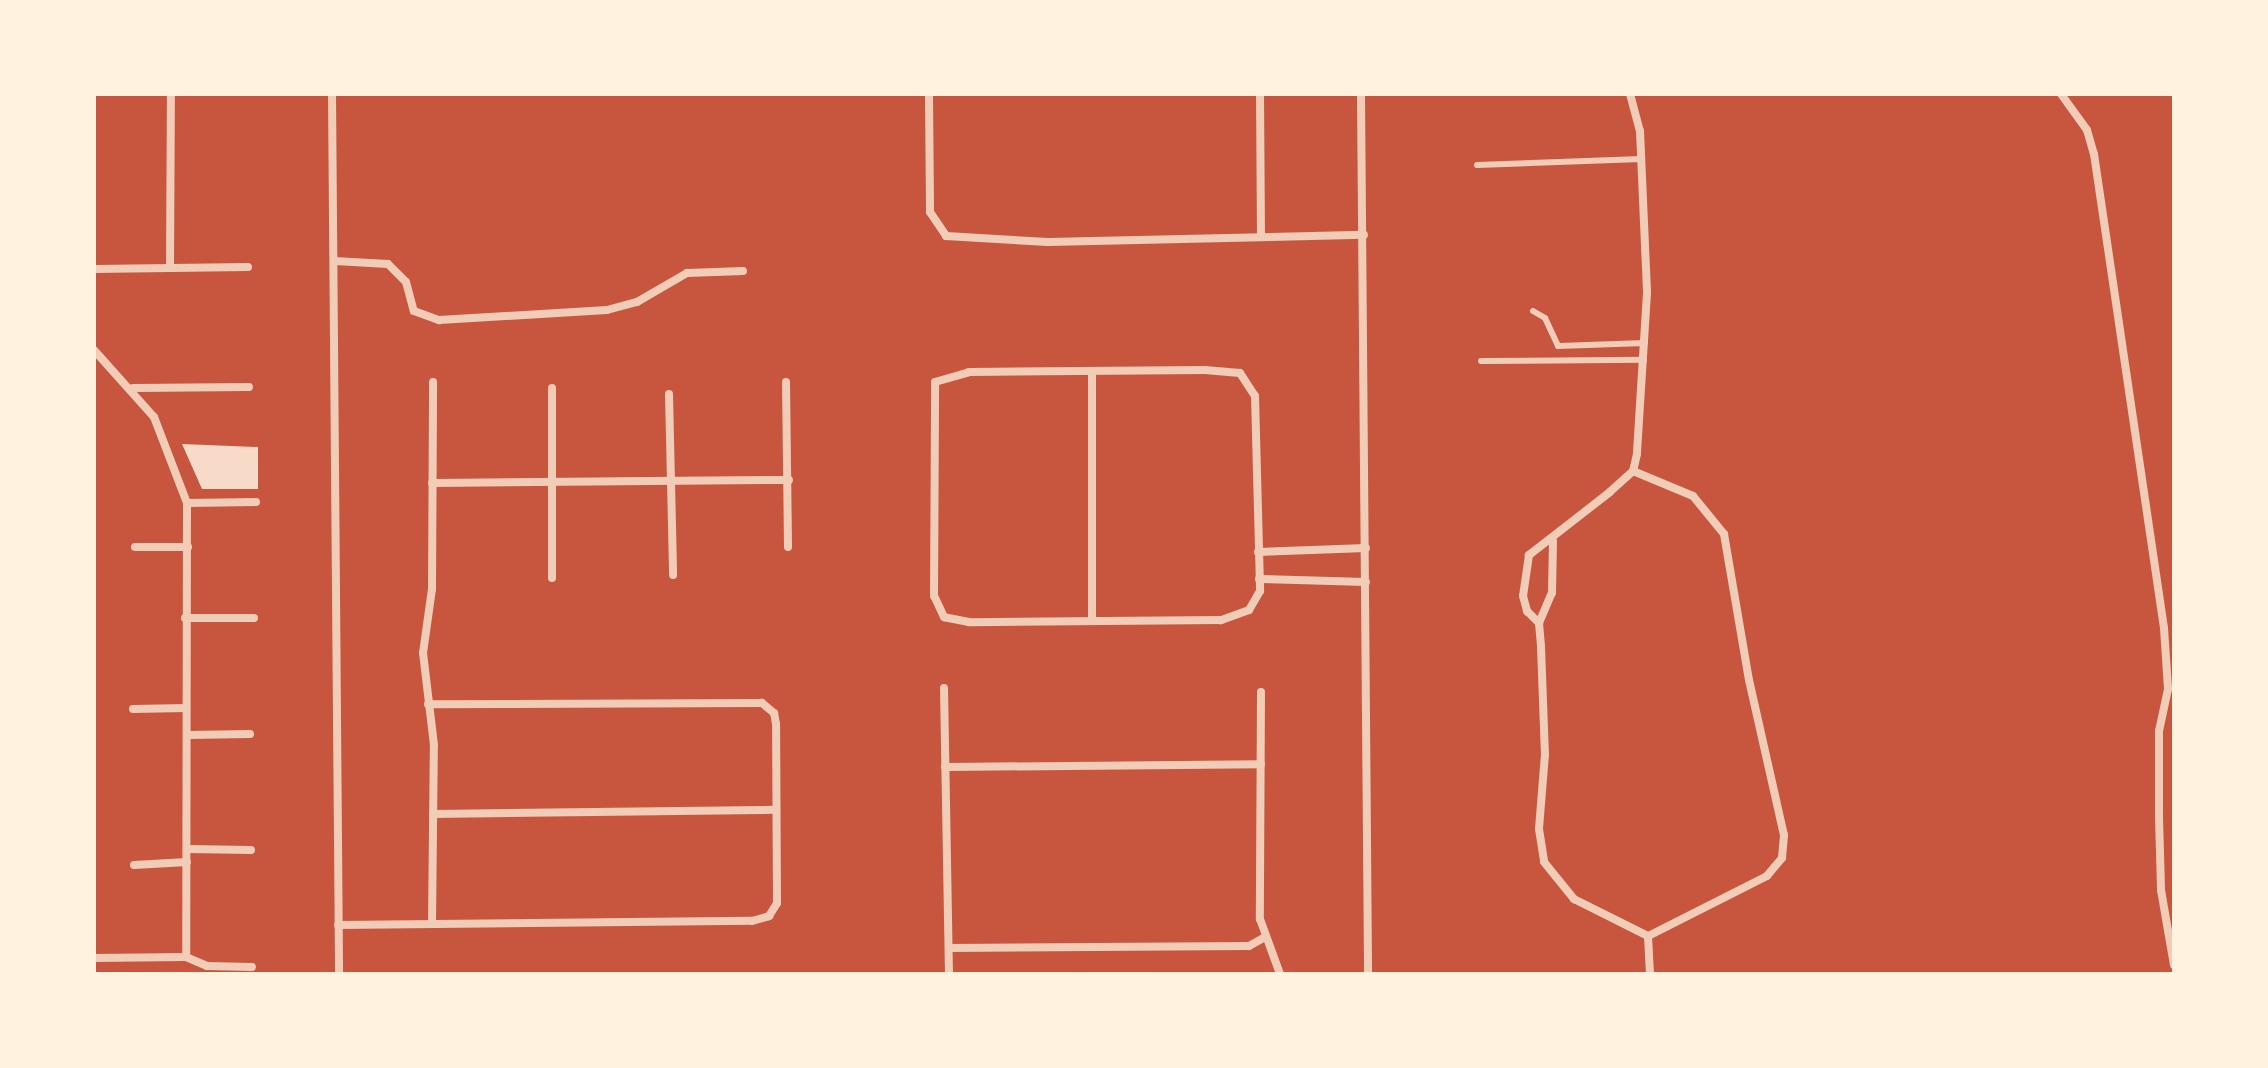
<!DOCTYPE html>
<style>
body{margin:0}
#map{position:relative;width:2268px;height:1068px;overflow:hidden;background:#c8553d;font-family:Roboto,sans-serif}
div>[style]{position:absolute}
.building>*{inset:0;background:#f7dbc8}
.service>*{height:6px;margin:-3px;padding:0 3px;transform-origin:3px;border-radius:3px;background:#f1ccb7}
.minor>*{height:8px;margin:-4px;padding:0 4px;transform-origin:4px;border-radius:4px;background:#f1ccb7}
span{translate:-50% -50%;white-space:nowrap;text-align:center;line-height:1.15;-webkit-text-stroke:8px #fff3e0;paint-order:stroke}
.frame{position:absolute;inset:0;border:96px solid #fff3e0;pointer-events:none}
</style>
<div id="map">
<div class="building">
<div style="clip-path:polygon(182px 444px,258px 447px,258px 489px,202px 489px)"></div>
</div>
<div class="service">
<div style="left:1477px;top:165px;width:164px;rotate:-2.1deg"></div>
<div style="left:1533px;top:311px;width:14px;rotate:30deg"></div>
<div style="left:1545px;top:318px;width:31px;rotate:65deg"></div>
<div style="left:1558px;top:346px;width:87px;rotate:-2deg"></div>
<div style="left:1481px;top:361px;width:163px;rotate:-0.4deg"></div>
</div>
<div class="minor">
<div style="left:332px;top:94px;width:880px;rotate:89.54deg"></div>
<div style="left:929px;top:94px;width:118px;rotate:89.5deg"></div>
<div style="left:930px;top:212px;width:29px;rotate:56deg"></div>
<div style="left:946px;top:236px;width:102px;rotate:3.4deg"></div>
<div style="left:1048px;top:242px;width:316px;rotate:-1.3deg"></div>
<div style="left:1260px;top:94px;width:143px;rotate:89.6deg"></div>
<div style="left:1361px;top:94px;width:880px;rotate:89.54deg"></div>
<div style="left:1630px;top:94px;width:38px;rotate:75deg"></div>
<div style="left:1640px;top:131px;width:162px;rotate:87.5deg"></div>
<div style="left:1647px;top:293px;width:161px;rotate:93.6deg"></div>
<div style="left:1637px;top:454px;width:17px;rotate:103deg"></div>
<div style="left:1633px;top:471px;width:31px;rotate:138deg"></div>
<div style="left:1610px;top:492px;width:103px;rotate:142.1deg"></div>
<div style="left:1529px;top:555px;width:41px;rotate:98.3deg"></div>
<div style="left:1523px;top:596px;width:16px;rotate:75deg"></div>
<div style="left:1527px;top:611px;width:17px;rotate:45deg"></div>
<div style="left:1539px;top:623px;width:24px;rotate:85deg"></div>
<div style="left:1541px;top:647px;width:107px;rotate:87.9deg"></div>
<div style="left:1545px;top:754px;width:75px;rotate:94.6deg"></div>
<div style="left:1539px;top:829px;width:33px;rotate:81deg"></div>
<div style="left:1544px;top:862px;width:48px;rotate:51deg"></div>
<div style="left:1574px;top:899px;width:83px;rotate:26.6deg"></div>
<div style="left:2061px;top:94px;width:44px;rotate:54.2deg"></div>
<div style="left:2087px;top:130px;width:25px;rotate:74deg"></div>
<div style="left:2094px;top:154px;width:479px;rotate:81.6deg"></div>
<div style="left:2164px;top:628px;width:61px;rotate:86.2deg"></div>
<div style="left:2168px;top:689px;width:43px;rotate:102.1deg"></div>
<div style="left:2159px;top:731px;width:86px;rotate:90deg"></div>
<div style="left:2159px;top:817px;width:73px;rotate:88.4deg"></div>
<div style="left:2161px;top:890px;width:76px;rotate:80.2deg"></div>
<div style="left:335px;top:261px;width:53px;rotate:3.2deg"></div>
<div style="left:388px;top:264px;width:25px;rotate:45deg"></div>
<div style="left:406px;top:282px;width:30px;rotate:75deg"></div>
<div style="left:414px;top:311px;width:27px;rotate:20deg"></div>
<div style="left:439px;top:320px;width:168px;rotate:-3.4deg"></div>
<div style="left:607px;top:310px;width:31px;rotate:-15deg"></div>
<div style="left:637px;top:302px;width:58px;rotate:-30.1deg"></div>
<div style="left:687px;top:273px;width:56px;rotate:-2deg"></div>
<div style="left:170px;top:268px;width:174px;rotate:-89.7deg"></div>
<div style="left:94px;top:269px;width:154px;rotate:-0.7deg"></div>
<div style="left:94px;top:350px;width:90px;rotate:48.2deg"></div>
<div style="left:154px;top:417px;width:92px;rotate:69deg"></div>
<div style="left:187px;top:503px;width:454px;rotate:90.1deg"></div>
<div style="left:1205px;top:370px;width:35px;rotate:5deg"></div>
<div style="left:1240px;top:373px;width:27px;rotate:57deg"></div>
<div style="left:1255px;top:396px;width:195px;rotate:88.5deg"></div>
<div style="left:1260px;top:591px;width:22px;rotate:120deg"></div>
<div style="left:1249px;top:610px;width:30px;rotate:160deg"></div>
<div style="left:1221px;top:620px;width:252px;rotate:179.5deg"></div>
<div style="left:969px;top:622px;width:25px;rotate:-169deg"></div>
<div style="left:944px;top:617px;width:23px;rotate:-115deg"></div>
<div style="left:934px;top:596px;width:214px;rotate:-89.7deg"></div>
<div style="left:935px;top:382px;width:35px;rotate:-16deg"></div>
<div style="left:969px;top:372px;width:236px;rotate:-0.5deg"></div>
<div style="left:786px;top:382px;width:165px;rotate:89.3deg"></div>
<div style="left:133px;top:388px;width:116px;rotate:-0.5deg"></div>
<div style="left:552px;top:388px;width:190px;rotate:90deg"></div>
<div style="left:669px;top:394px;width:181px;rotate:88.7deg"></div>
<div style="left:1633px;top:471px;width:65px;rotate:22.6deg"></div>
<div style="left:1693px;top:496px;width:49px;rotate:50.8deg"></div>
<div style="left:1724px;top:534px;width:148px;rotate:80.3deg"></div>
<div style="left:1749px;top:680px;width:159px;rotate:77.3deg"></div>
<div style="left:1784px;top:835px;width:23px;rotate:95deg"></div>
<div style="left:1782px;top:858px;width:23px;rotate:130deg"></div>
<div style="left:1767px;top:876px;width:133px;rotate:153.2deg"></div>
<div style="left:432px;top:483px;width:357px;rotate:-0.5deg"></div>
<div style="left:187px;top:503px;width:69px;rotate:-0.8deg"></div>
<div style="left:135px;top:547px;width:53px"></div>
<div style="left:1258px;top:552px;width:108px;rotate:-2.1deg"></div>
<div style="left:1259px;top:579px;width:107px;rotate:1.6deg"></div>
<div style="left:185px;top:618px;width:69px"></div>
<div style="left:1092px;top:618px;width:246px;rotate:-90deg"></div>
<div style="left:1539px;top:623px;width:33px;rotate:-67deg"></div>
<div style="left:1552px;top:593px;width:52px;rotate:-88.9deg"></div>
<div style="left:944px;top:688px;width:286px;rotate:89deg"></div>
<div style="left:1261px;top:692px;width:227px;rotate:90.3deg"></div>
<div style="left:1260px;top:919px;width:59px;rotate:70deg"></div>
<div style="left:133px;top:709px;width:53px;rotate:-1.1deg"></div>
<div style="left:188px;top:735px;width:62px;rotate:-0.9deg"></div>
<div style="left:945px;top:767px;width:316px;rotate:-0.5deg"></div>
<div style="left:433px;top:814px;width:343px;rotate:-0.7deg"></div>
<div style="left:187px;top:849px;width:64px;rotate:0.9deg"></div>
<div style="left:134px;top:865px;width:53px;rotate:-3.2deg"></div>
<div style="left:432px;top:923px;width:178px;rotate:-89.4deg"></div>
<div style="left:434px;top:745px;width:93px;rotate:-96.8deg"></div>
<div style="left:423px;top:653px;width:65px;rotate:-82deg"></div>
<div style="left:432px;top:589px;width:207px;rotate:-89.7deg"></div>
<div style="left:338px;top:925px;width:414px;rotate:-0.6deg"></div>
<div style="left:752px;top:921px;width:18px;rotate:-16deg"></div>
<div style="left:769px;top:916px;width:15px;rotate:-58deg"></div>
<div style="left:777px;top:903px;width:179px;rotate:-90.3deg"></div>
<div style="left:776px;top:724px;width:11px;rotate:-100deg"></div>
<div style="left:774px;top:713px;width:16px;rotate:-140deg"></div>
<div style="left:762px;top:703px;width:334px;rotate:179.8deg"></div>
<div style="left:1648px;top:936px;width:38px;rotate:87deg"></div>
<div style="left:949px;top:948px;width:300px;rotate:-0.4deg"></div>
<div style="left:1249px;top:946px;width:18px;rotate:-29deg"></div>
<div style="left:94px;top:958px;width:92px;rotate:-0.6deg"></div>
<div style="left:186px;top:957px;width:23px;rotate:23deg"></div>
<div style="left:207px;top:966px;width:45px;rotate:1.3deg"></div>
</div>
<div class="frame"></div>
</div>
